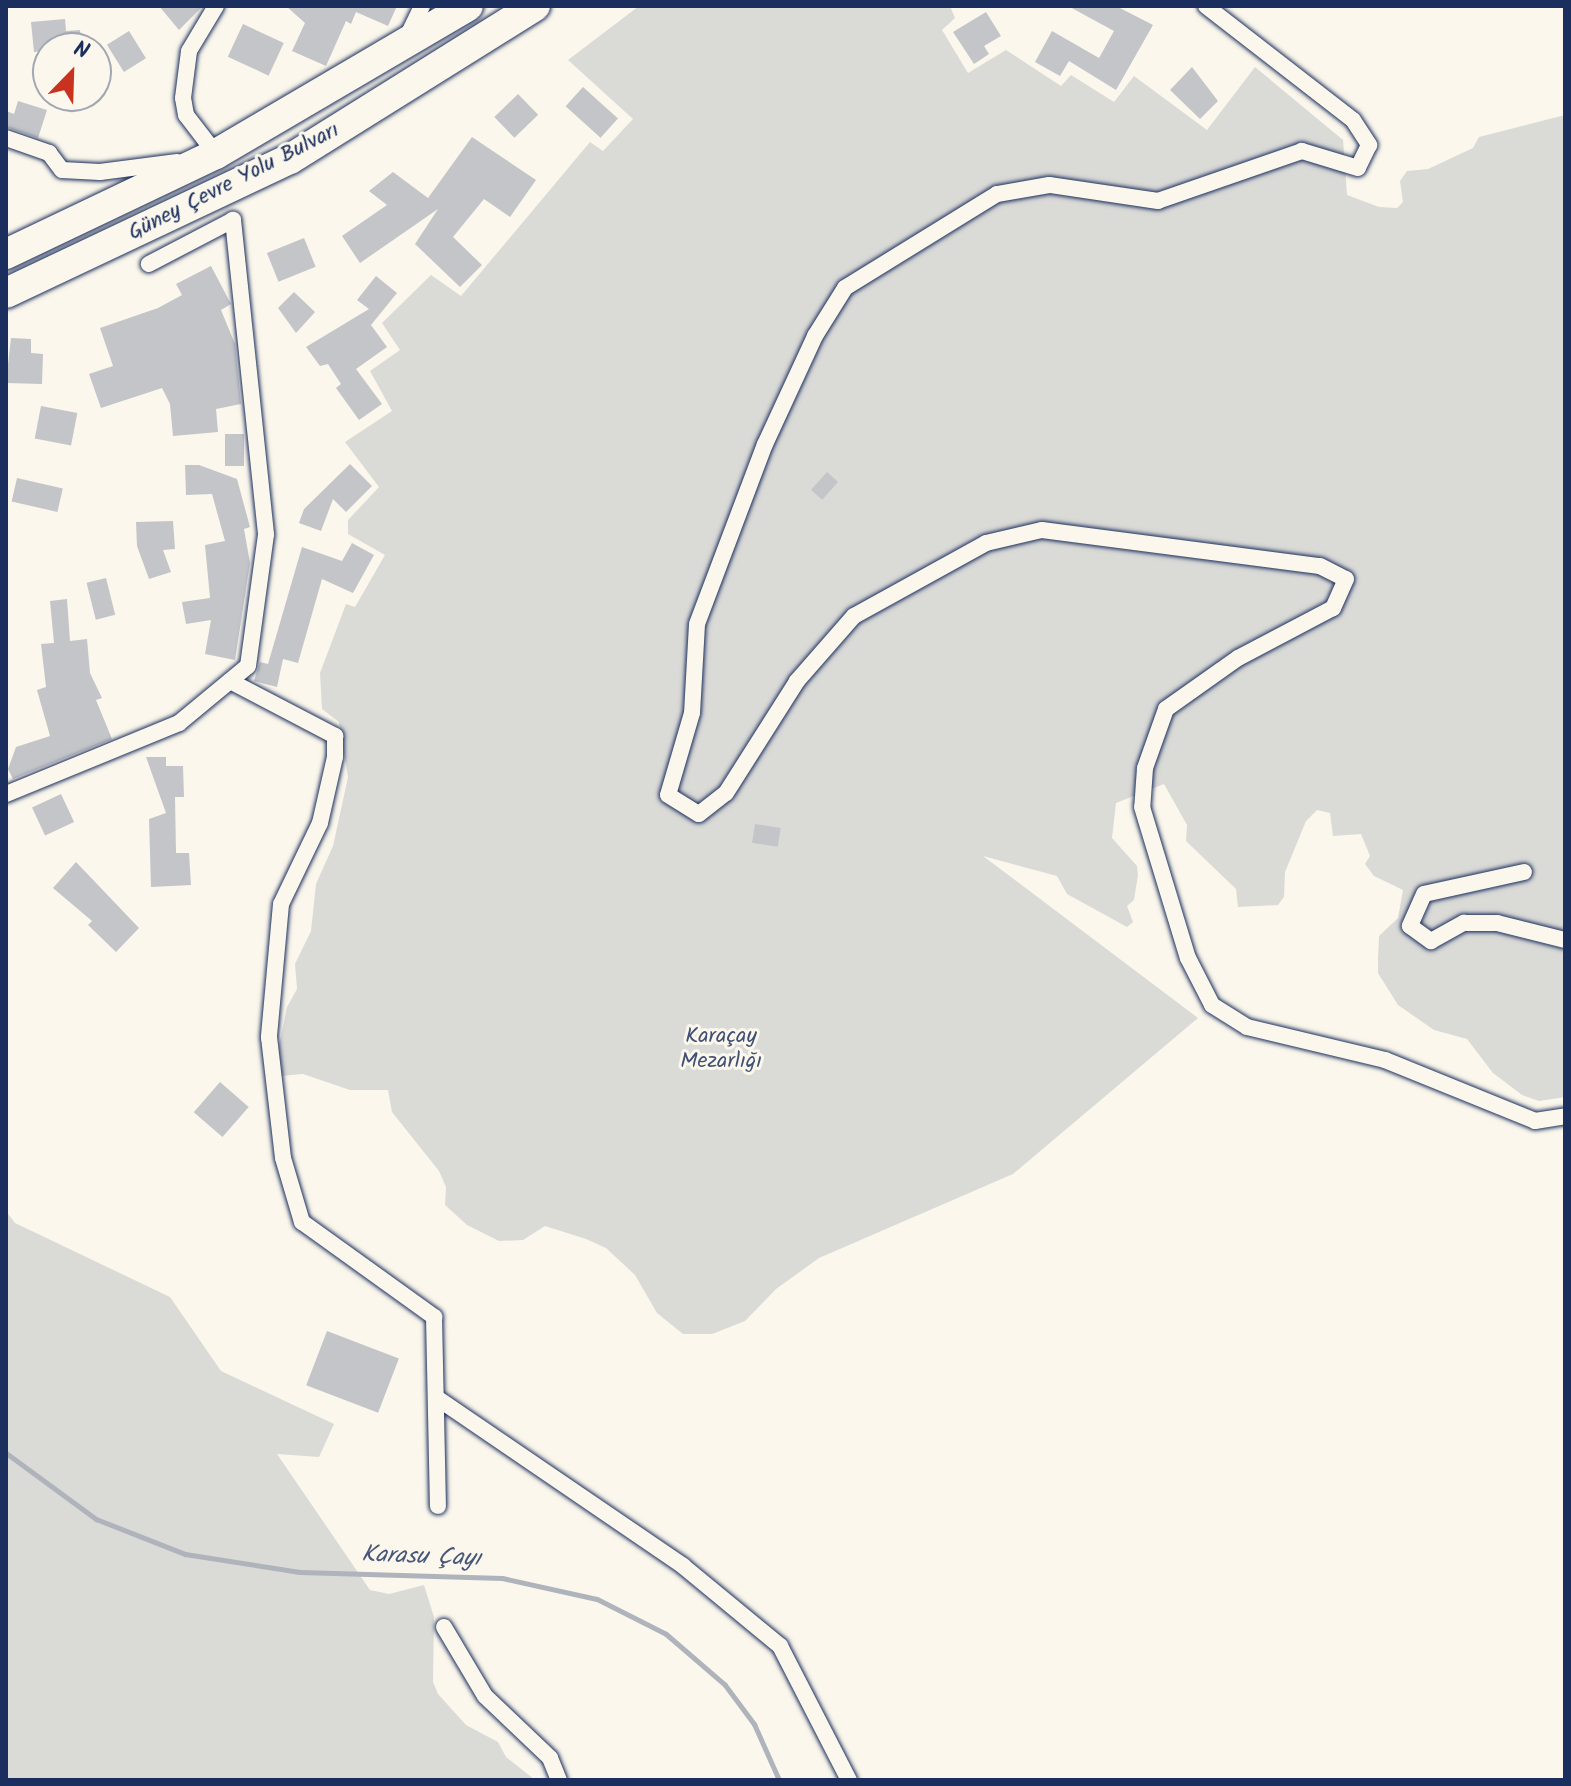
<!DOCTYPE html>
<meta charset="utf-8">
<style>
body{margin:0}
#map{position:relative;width:1571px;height:1786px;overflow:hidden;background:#fbf7ec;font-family:Kalam,sans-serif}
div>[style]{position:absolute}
.green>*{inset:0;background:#dadad7}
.stream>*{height:5px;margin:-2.5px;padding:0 2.5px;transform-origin:2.5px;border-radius:2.5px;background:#afb3bb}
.building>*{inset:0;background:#c3c5c9;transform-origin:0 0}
.roads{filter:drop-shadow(0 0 2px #1b2f5e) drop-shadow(0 0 2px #1b2f5e)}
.street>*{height:16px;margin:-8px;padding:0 8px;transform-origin:8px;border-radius:8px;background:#fbf7ec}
.highway>*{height:30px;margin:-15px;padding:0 15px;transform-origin:15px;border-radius:15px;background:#fbf7ec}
span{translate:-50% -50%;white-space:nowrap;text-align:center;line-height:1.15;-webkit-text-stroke:6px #fbf7ec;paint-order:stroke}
.street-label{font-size:22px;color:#1b2f5e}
.park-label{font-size:22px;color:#415176}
.water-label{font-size:24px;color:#47577a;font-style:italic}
.frame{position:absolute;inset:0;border:8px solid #1b2f5e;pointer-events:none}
.north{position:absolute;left:32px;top:32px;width:80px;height:80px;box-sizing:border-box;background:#fbf7ec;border:2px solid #a1a7b3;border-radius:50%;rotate:23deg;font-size:22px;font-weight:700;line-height:32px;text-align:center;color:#1b2f5e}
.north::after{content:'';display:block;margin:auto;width:28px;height:36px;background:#c8321e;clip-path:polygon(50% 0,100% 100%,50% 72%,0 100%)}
</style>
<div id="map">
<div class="green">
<div style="clip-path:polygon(639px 6px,950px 6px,955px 18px,942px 30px,968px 73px,1006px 50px,1061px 86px,1071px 75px,1114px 102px,1134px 76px,1207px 130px,1255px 67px,1343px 140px,1347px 195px,1379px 207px,1397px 208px,1403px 202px,1400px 181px,1407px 171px,1428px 169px,1473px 148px,1479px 137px,1565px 115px,1565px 1097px,1539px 1101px,1522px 1095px,1493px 1073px,1467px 1039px,1434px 1030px,1398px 1005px,1378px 973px,1378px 959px,1379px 936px,1398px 918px,1403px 890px,1374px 876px,1365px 864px,1370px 856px,1361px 834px,1333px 836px,1330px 813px,1317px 810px,1306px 821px,1285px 872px,1284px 897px,1278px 905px,1238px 907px,1236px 889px,1186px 841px,1187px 825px,1164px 784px,1116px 803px,1112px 838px,1137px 866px,1138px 875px,1134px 900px,1127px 906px,1133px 922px,1127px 927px,1067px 894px,1057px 876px,983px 856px,1198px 1018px,1013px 1174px,819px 1258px,776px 1289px,745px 1321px,712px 1334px,683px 1334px,657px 1313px,635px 1275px,606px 1248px,586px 1239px,545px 1226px,523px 1240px,499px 1241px,467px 1225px,445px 1205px,446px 1187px,439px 1171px,392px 1112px,388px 1090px,350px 1090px,303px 1074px,280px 1076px,277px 1056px,287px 1007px,297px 989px,295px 964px,311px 931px,316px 884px,333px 846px,348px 777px,339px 722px,322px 709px,320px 673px,346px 604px,355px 607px,385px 555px,348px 534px,348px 520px,379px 487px,345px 442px,392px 411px,370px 371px,400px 350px,382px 323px,431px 275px,461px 296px,590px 142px,603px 151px,633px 119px,568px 60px)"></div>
<div style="clip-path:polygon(6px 1211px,15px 1223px,170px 1297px,221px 1371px,334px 1424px,319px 1457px,277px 1454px,370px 1590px,389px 1594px,424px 1585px,434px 1617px,433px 1682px,438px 1694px,466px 1725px,498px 1742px,506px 1757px,535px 1780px,6px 1780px)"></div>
</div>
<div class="stream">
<div style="left:6px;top:1453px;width:112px;rotate:36.3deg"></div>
<div style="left:96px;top:1519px;width:96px;rotate:21.5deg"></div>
<div style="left:185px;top:1554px;width:116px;rotate:8.9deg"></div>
<div style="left:300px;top:1572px;width:202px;rotate:1.7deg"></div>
<div style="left:502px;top:1578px;width:97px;rotate:12.5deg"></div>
<div style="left:597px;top:1599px;width:77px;rotate:26.9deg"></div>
<div style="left:666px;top:1634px;width:78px;rotate:40.8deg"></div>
<div style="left:725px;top:1685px;width:49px;rotate:53.4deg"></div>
<div style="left:754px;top:1724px;width:61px;rotate:65.9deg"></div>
</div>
<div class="building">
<div style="clip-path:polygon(159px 6px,203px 6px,179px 30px)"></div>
<div style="clip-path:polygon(286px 6px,397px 6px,388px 26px,356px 12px,351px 24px,346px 21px,326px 66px,292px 51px,305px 23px)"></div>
<div style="clip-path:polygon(1068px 6px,1116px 6px,1153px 25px,1116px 90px,1069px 61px,1060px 76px,1035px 62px,1052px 31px,1099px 58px,1114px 31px)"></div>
<div style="clip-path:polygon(986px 12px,1001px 36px,984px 46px,989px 54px,974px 64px,953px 32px)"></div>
<div style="clip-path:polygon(65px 19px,66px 31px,80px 30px,82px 48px,34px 52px,31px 22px)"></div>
<div style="left:243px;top:24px;width:45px;height:36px;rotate:25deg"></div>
<div style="left:129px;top:31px;width:32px;height:26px;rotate:58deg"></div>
<div style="clip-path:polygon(1192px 67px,1218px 101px,1200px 119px,1170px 90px)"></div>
<div style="left:583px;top:87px;width:47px;height:26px;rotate:42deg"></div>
<div style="left:518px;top:94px;width:29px;height:33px;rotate:46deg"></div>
<div style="clip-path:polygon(18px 101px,47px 110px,38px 138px,6px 127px,6px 111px,14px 114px)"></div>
<div style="clip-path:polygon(472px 137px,536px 180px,510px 217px,484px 199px,453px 237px,482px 265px,460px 287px,415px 244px,438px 209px,360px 263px,342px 236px,387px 205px,369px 191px,393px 172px,428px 198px)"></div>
<div style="left:304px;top:238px;width:31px;height:40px;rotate:68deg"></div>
<div style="clip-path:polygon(211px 266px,231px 304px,221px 310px,235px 344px,241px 404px,216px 409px,218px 432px,173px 436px,170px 404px,162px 388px,101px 408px,89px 374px,113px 366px,100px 328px,158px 308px,182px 295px,176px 284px)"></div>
<div style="clip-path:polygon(376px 276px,397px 293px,371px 325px,387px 347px,356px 369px,382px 404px,359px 420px,336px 388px,341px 384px,328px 364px,320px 366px,306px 347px,369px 309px,357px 300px)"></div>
<div style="clip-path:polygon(294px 292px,315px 312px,296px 333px,278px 308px)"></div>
<div style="clip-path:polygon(11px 338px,31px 339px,31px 353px,43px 354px,42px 384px,6px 383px)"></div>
<div style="left:41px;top:406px;width:37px;height:33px;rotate:11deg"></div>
<div style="left:225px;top:434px;width:19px;height:32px"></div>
<div style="clip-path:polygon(350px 464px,372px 486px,346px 512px,333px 499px,321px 531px,299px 523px,304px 509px)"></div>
<div style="clip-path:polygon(185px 465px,199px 465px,237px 479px,250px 527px,244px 529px,250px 563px,235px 660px,205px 654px,211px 620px,186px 624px,182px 602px,210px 598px,205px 545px,225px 541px,212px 494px,186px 495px)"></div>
<div style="left:827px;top:472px;width:15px;height:24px;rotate:42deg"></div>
<div style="left:17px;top:478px;width:47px;height:24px;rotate:13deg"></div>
<div style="clip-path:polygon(173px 521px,175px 549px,163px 550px,171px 572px,149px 579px,137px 546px,136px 522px)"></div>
<div style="clip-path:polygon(352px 543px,374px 555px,353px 593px,322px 579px,298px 663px,283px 659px,277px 687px,254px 681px,260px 662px,268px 664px,302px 547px,342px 561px)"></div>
<div style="left:106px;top:578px;width:38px;height:20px;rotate:76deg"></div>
<div style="clip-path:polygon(67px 599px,70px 641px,87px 639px,90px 673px,102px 698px,96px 700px,112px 739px,13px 779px,8px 769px,16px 747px,50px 736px,37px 690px,46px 687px,41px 644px,54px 643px,50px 601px)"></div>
<div style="clip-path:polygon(146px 757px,166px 757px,166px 766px,183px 766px,184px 797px,175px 797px,176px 853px,189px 853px,191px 885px,151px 887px,149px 819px,166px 813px)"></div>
<div style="left:61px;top:794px;width:31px;height:32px;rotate:65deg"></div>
<div style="left:755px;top:824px;width:26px;height:19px;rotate:9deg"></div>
<div style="clip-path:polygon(76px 862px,139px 928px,116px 952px,88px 925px,92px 921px,53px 888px)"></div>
<div style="left:220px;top:1082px;width:38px;height:40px;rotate:41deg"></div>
<div style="left:327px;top:1331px;width:77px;height:58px;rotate:21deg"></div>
</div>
<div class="roads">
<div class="street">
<div style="left:1206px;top:6px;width:186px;rotate:37.8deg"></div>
<div style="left:1353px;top:120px;width:30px;rotate:57deg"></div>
<div style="left:1369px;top:145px;width:25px;rotate:116deg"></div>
<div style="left:1358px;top:168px;width:59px;rotate:-163.1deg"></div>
<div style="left:1302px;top:151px;width:152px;rotate:160.9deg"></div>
<div style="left:1158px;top:201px;width:110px;rotate:-171.6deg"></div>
<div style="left:1049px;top:185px;width:53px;rotate:170.2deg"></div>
<div style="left:997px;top:194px;width:179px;rotate:148.3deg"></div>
<div style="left:845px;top:288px;width:57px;rotate:122deg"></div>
<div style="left:815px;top:336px;width:119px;rotate:114.8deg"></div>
<div style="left:765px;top:444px;width:192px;rotate:110.7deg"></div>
<div style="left:697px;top:624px;width:89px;rotate:93.2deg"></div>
<div style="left:692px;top:713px;width:85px;rotate:106.3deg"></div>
<div style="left:668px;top:795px;width:36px;rotate:32deg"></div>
<div style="left:699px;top:814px;width:34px;rotate:-38deg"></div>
<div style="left:726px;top:793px;width:133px;rotate:-57.6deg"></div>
<div style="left:797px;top:681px;width:86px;rotate:-48.8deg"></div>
<div style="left:854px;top:616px;width:151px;rotate:-28.9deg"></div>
<div style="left:986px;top:543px;width:57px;rotate:-13.1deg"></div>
<div style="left:1042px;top:530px;width:280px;rotate:7.4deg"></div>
<div style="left:1320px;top:566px;width:29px;rotate:27deg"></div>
<div style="left:1346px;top:579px;width:32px;rotate:114deg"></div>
<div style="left:1333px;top:608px;width:107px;rotate:152.2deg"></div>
<div style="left:1238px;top:658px;width:88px;rotate:144.7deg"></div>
<div style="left:1166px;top:709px;width:63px;rotate:109.6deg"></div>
<div style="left:1145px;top:768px;width:39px;rotate:94deg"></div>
<div style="left:1142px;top:807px;width:158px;rotate:73.1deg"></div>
<div style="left:1188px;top:958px;width:53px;rotate:62.9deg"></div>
<div style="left:1212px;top:1005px;width:41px;rotate:32.2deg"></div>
<div style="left:1247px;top:1027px;width:142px;rotate:13.4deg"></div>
<div style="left:1385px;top:1060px;width:162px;rotate:22.1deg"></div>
<div style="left:1535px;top:1121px;width:30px;rotate:-9deg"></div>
<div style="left:407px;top:37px;width:34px;rotate:-64deg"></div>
<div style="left:6px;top:138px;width:46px;rotate:19.2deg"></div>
<div style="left:49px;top:153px;width:21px;rotate:53deg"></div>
<div style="left:62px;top:170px;width:38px;rotate:3deg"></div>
<div style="left:100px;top:172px;width:78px;rotate:-7.4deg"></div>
<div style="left:211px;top:155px;width:5px;rotate:-11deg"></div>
<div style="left:216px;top:154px;width:49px;rotate:-127.6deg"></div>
<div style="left:186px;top:115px;width:17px;rotate:-100deg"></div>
<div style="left:183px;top:98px;width:47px;rotate:-82.7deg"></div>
<div style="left:189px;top:51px;width:52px;rotate:-59deg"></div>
<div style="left:230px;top:681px;width:119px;rotate:27.6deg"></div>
<div style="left:335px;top:736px;width:21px;rotate:90deg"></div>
<div style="left:335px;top:757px;width:68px;rotate:102.8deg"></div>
<div style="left:320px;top:823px;width:90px;rotate:115.7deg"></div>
<div style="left:281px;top:904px;width:134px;rotate:95.2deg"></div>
<div style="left:269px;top:1037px;width:122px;rotate:83.4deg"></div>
<div style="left:283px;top:1158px;width:67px;rotate:73.5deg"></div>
<div style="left:302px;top:1222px;width:163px;rotate:35.7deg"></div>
<div style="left:434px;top:1317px;width:189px;rotate:88.8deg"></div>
<div style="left:6px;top:794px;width:187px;rotate:-22.3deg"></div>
<div style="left:179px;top:723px;width:89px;rotate:-39.6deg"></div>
<div style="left:248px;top:666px;width:133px;rotate:-82.2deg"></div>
<div style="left:266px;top:534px;width:316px;rotate:-96deg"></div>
<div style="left:233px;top:220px;width:95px;rotate:152.4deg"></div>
<div style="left:1524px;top:872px;width:102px;rotate:167.6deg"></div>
<div style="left:1424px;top:894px;width:35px;rotate:114deg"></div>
<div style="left:1410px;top:926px;width:26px;rotate:36deg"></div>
<div style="left:1431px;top:941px;width:38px;rotate:-29deg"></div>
<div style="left:1464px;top:923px;width:33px"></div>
<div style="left:1497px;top:923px;width:70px;rotate:14deg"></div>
<div style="left:437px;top:1398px;width:298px;rotate:34.3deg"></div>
<div style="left:683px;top:1566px;width:126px;rotate:39.5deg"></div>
<div style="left:780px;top:1646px;width:151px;rotate:62.8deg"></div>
<div style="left:444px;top:1627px;width:80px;rotate:59.3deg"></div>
<div style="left:485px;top:1696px;width:90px;rotate:43.6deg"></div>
<div style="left:550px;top:1758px;width:24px;rotate:68deg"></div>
</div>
<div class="highway">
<div style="left:6px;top:254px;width:233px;rotate:-25.5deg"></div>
<div style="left:216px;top:154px;width:292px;rotate:-30.4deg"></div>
<div style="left:6px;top:293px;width:314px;rotate:-25.3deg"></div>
<div style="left:290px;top:159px;width:289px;rotate:-32deg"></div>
</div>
</div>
<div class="street-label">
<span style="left:234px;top:182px;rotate:-27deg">Güney Çevre Yolu Bulvarı</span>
</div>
<div class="park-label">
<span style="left:721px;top:1049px">Karaçay<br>Mezarlığı</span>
</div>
<div class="water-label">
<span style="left:421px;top:1557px;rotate:2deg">Karasu Çayı</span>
</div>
<div class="frame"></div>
<div class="north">N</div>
</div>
